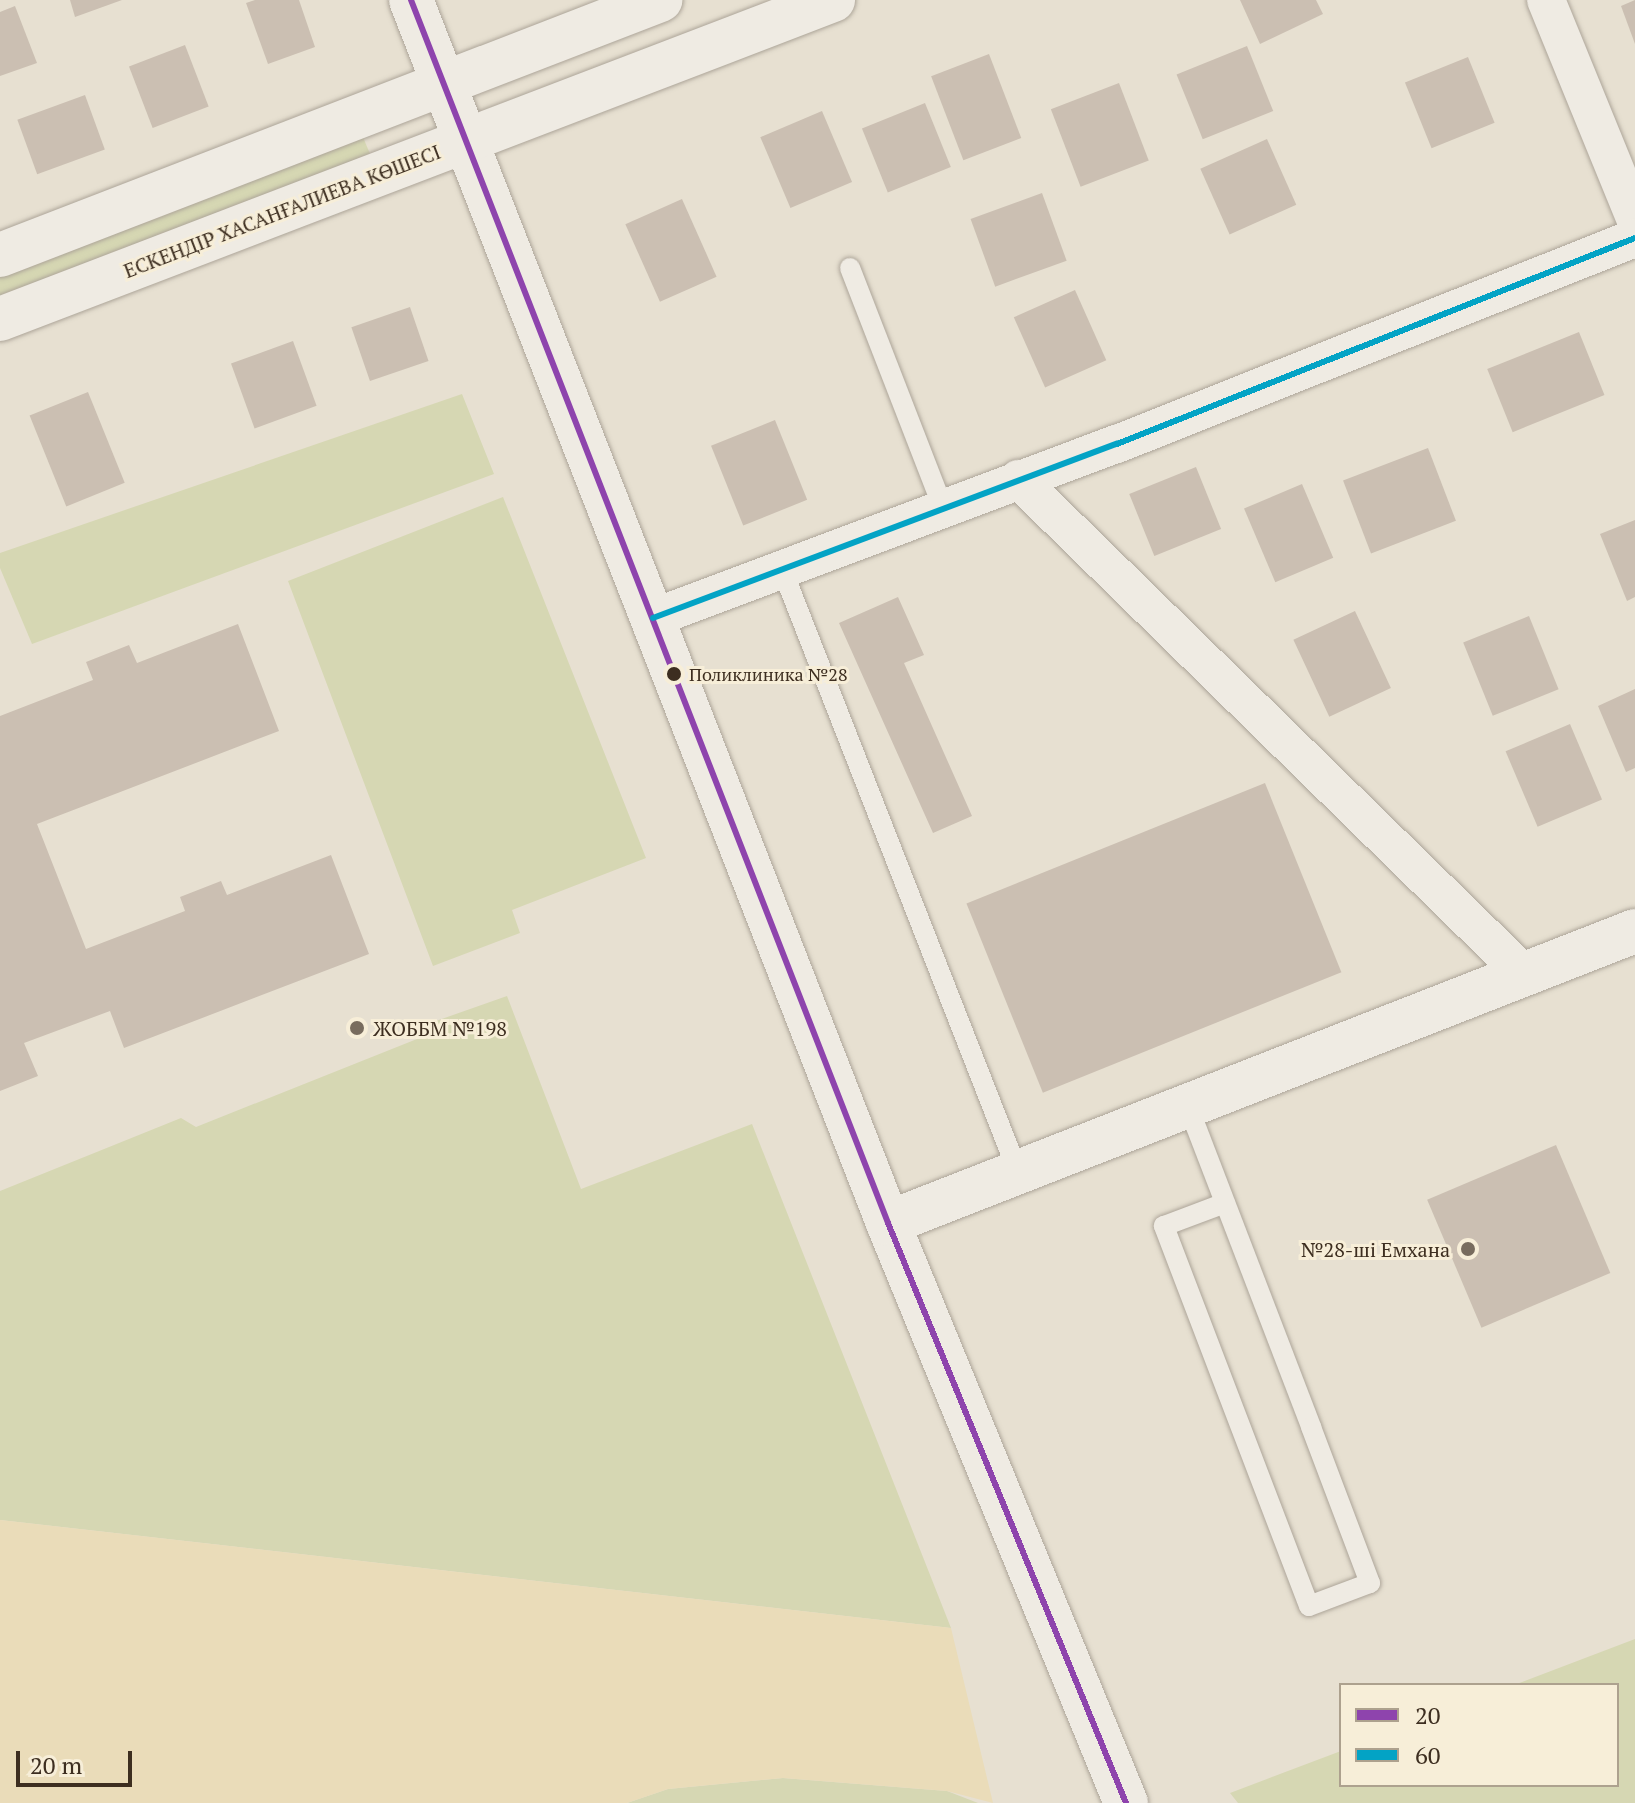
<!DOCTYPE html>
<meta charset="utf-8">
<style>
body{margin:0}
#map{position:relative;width:1635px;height:1803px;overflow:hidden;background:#e7e0d1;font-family:"PT Serif",serif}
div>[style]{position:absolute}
.green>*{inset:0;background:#d6d7b3}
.sand>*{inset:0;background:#eadcb9}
.building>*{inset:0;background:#cbbfb2;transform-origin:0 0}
.roads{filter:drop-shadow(0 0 2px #ada599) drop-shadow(0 0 2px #ada599)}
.service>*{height:20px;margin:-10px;padding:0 10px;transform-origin:10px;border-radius:10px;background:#efebe3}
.minor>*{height:38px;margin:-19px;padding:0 19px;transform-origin:19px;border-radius:19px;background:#efebe3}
.tertiary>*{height:44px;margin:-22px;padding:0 22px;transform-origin:22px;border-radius:22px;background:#efebe3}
.bus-1>*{height:6px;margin:-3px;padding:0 3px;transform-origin:3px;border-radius:3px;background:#8e44ad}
.bus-2>*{height:6px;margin:-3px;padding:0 3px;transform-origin:3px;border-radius:3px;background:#03a3c5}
.dots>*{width:22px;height:22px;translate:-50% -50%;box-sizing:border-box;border:4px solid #f7eed8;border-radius:50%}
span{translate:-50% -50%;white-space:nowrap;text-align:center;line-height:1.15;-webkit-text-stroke:6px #f7eed8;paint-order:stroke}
.bus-label{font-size:18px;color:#3d2e20}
.left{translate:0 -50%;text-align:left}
.street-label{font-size:20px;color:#3d2e20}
.poi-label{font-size:20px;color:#3d2e20}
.right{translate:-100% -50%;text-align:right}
.legend{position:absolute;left:1339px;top:1683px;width:280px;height:104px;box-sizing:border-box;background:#f7eed8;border:2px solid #ada18e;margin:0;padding:10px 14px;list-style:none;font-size:24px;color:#3d2e20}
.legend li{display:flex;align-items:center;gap:16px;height:40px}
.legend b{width:40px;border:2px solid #ada18e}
.scale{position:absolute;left:16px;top:1751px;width:116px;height:36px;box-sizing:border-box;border:4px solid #3d2e20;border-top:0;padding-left:10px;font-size:24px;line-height:28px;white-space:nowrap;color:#3d2e20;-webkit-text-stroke:6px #f7eed8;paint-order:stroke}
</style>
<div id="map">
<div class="green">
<div style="clip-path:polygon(360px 130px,373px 161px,0 303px,0 272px)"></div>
<div style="clip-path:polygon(462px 394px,494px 474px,32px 644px,0 568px,0 553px)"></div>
<div style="clip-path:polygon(503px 497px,646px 858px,512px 910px,520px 933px,433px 966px,288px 581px)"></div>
<div style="clip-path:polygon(507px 996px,581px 1189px,752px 1124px,951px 1628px,0 1520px,0 1191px,181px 1118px,196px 1127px,422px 1037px,436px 1021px)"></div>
<div style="clip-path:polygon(1635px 1639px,1635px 1803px,1238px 1803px,1230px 1793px,1341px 1751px,1341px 1785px,1617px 1785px,1617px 1685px,1514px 1685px)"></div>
<div style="clip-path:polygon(783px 1778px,947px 1791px,978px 1803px,627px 1803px,668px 1789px)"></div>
</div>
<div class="sand">
<div style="clip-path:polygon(0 1520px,951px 1628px,993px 1803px,947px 1791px,783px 1778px,668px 1789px,627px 1803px,0 1803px)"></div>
</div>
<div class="building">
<div style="clip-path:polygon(70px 0,122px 0,75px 17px)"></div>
<div style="clip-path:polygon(255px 0,299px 0,315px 47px,268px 64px,246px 3px)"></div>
<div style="clip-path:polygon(1240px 0,1316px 0,1323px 14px,1260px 44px)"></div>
<div style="clip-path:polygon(1635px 0,1635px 44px,1621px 6px)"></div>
<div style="clip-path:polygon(15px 6px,37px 63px,0 76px,0 12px)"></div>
<div style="left:185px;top:45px;width:66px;height:60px;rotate:69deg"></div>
<div style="left:1247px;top:46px;width:70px;height:76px;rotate:68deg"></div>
<div style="left:989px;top:54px;width:90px;height:62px;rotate:69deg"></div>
<div style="left:1468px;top:57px;width:71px;height:68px;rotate:68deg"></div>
<div style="left:1119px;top:83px;width:83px;height:73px;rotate:69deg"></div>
<div style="left:85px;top:95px;width:58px;height:72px;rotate:70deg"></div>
<div style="left:925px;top:103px;width:69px;height:68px;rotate:68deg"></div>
<div style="left:822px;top:111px;width:77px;height:67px;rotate:67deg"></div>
<div style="left:1267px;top:139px;width:72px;height:73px;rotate:66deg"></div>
<div style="left:1042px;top:193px;width:72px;height:76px;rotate:70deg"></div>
<div style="left:682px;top:199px;width:85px;height:62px;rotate:66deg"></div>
<div style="left:1075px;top:290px;width:77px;height:67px;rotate:66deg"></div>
<div style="left:410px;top:307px;width:57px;height:62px;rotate:71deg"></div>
<div style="left:1579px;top:332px;width:68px;height:99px;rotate:68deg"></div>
<div style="left:293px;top:341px;width:69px;height:66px;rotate:70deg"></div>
<div style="left:88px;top:392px;width:98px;height:63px;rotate:68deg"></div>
<div style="left:775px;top:420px;width:86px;height:69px;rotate:68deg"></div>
<div style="left:1428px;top:448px;width:78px;height:91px;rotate:69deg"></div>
<div style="left:1196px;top:467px;width:67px;height:72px;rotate:68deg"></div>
<div style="left:1302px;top:484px;width:80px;height:63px;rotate:67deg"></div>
<div style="clip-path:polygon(1635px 520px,1635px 597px,1627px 601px,1600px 534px)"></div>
<div style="clip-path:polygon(898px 597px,924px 655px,904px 663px,972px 816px,933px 833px,839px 623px)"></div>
<div style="left:1355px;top:611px;width:85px;height:68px;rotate:65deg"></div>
<div style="left:1529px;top:616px;width:79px;height:71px;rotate:68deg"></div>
<div style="clip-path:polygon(238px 624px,279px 731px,37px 824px,86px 949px,185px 911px,180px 897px,221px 881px,227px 895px,331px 855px,369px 954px,124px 1048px,110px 1011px,24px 1043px,38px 1076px,0 1091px,0 716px,93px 680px,86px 662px,129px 645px,137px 663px)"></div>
<div style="clip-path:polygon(1635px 689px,1635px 768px,1626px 772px,1598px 706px)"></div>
<div style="left:1570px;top:724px;width:82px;height:70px;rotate:67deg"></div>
<div style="left:1265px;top:783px;width:204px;height:322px;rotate:68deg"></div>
<div style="left:1556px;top:1145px;width:139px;height:140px;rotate:67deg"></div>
</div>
<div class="roads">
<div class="service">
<div style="left:850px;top:268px;width:257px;rotate:68.8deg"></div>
<div style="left:782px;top:569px;width:648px;rotate:68.63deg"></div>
<div style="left:1188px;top:1106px;width:344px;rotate:69deg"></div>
<div style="left:1311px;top:1427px;width:167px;rotate:69.3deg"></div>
<div style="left:1370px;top:1583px;width:65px;rotate:159.3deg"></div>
<div style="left:1309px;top:1606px;width:407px;rotate:-110.9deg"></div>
<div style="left:1164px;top:1226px;width:65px;rotate:-20.7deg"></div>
</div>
<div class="minor">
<div style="left:1546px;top:0;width:235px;rotate:67.8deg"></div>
<div style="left:1018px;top:479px;width:709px;rotate:44.37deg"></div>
<div style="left:653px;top:618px;width:496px;rotate:-20.6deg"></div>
<div style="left:1117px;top:444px;width:557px;rotate:-21.69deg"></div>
</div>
<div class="tertiary">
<div style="left:411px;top:0;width:1313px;rotate:68.69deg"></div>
<div style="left:888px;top:1223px;width:627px;rotate:67.69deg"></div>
<div style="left:0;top:255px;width:708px;rotate:-21.12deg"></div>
<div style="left:0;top:319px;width:892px;rotate:-20.95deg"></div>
<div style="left:888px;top:1223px;width:802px;rotate:-21.35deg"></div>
</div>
</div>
<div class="bus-1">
<div style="left:411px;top:0;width:1313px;rotate:68.69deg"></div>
<div style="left:888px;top:1223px;width:627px;rotate:67.69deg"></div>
</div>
<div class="bus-2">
<div style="left:653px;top:618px;width:496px;rotate:-20.6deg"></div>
<div style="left:1117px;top:444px;width:557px;rotate:-21.69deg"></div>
</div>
<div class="dots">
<div style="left:674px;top:674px;background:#3d2e20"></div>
<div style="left:357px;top:1028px;background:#786c5e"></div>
<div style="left:1468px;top:1249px;background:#786c5e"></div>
</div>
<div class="bus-label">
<span class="left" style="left:689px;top:674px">Поликлиника №28</span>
</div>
<div class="street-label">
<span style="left:282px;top:211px;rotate:-21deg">ЕСКЕНДІР ХАСАНҒАЛИЕВА КӨШЕСІ</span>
</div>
<div class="poi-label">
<span class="left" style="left:373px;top:1028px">ЖОББМ №198</span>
<span class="right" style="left:1450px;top:1249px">№28-ші Емхана</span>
</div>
<ul class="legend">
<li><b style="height:10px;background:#8e44ad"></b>20</li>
<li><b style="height:10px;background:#03a3c5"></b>60</li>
</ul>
<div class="scale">20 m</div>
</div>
